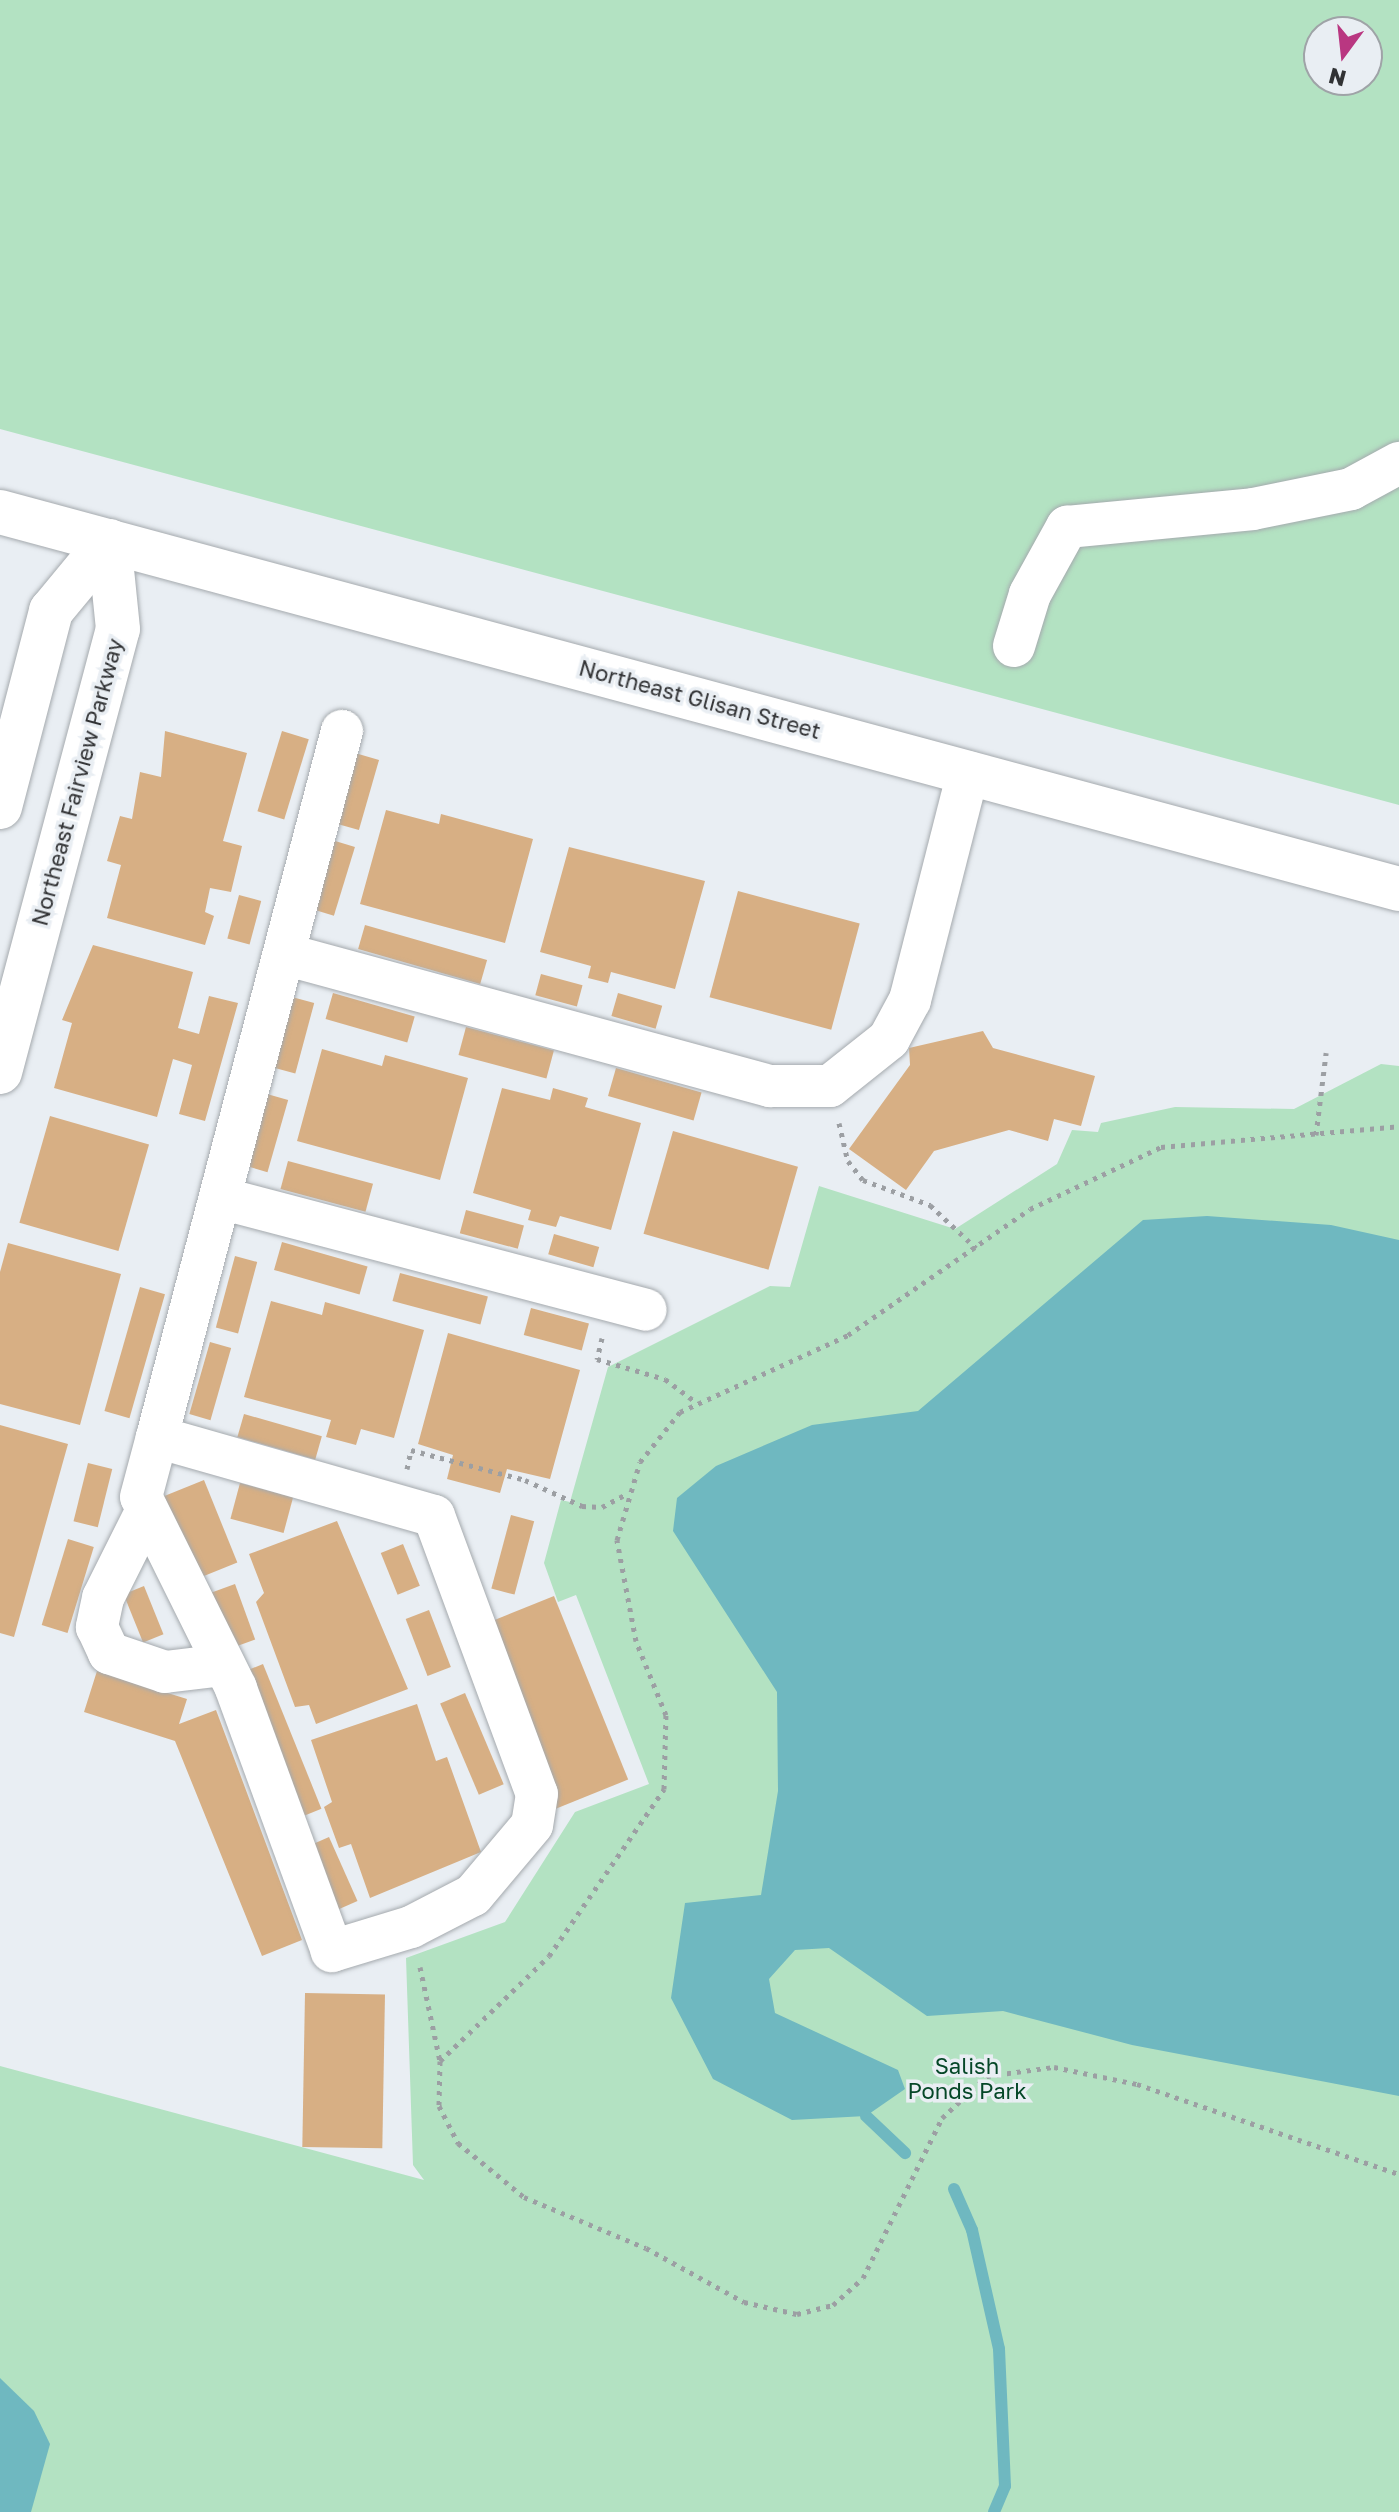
<!DOCTYPE html>
<style>
body{margin:0}
#map{position:relative;width:1399px;height:2512px;overflow:hidden;background:#e9eef3;font-family:"Golos Text",sans-serif}
div>[style]{position:absolute}
.green>*{inset:0;background:#b3e2c2}
.water>*{inset:0;background:#6fb8c0}
.stream>*{height:12px;margin:-6px;padding:0 6px;transform-origin:6px;border-radius:6px;background:#6fb8c0}
.building>*{inset:0;background:#d7af84;transform-origin:0 0}
.path>*{height:5px;margin-top:-2.5px;transform-origin:0;background:repeating-linear-gradient(90deg,#9c9fa3 0 4px,transparent 0 10px)}
.roads{filter:drop-shadow(0 0 2px #a5aaae) drop-shadow(0 0 2px #a5aaae)}
.minor>*{height:42px;margin:-21px;padding:0 21px;transform-origin:21px;border-radius:21px;background:#fff}
.major>*{height:44px;margin:-22px;padding:0 22px;transform-origin:22px;border-radius:22px;background:#fff}
span{translate:-50% -50%;white-space:nowrap;text-align:center;line-height:1.15;-webkit-text-stroke:7px #e9eef3;paint-order:stroke}
.street-label{font-size:22px;color:#313234}
.park-label{font-size:22px;color:#054727}
.north{position:absolute;left:1303px;top:16px;width:80px;height:80px;box-sizing:border-box;background:#e9eef3;border:2px solid #9fa3a7;border-radius:50%;rotate:195deg;font-size:22px;font-weight:700;line-height:32px;text-align:center;color:#313234}
.north::after{content:'';display:block;margin:auto;width:28px;height:36px;background:#b93781;clip-path:polygon(50% 0,100% 100%,50% 72%,0 100%)}
</style>
<div id="map">
<div class="green">
<div style="clip-path:polygon(evenodd,0 0,1399px 0,1399px 805px,0 429px,0 0,1319px 32px,1367px 32px,1367px 80px,1319px 80px,1319px 32px)"></div>
<div style="clip-path:polygon(1381px 1064px,1399px 1066px,1399px 2512px,0 2512px,0 2066px,424px 2180px,413px 2165px,406px 1958px,505px 1922px,575px 1812px,649px 1784px,576px 1595px,558px 1602px,544px 1563px,561px 1500px,570px 1502px,608px 1367px,770px 1286px,790px 1287px,819px 1186px,955px 1229px,1057px 1164px,1072px 1130px,1098px 1132px,1101px 1123px,1175px 1107px,1294px 1109px)"></div>
</div>
<div class="water">
<div style="clip-path:polygon(1207px 1216px,1331px 1225px,1399px 1240px,1399px 2096px,1132px 2045px,1003px 2011px,927px 2016px,829px 1948px,795px 1950px,769px 1979px,775px 2013px,898px 2070px,905px 2089px,866px 2116px,792px 2120px,713px 2079px,671px 1998px,685px 1903px,761px 1895px,778px 1791px,777px 1692px,673px 1531px,677px 1498px,716px 1466px,812px 1425px,918px 1411px,1143px 1220px)"></div>
<div style="clip-path:polygon(0 2378px,34px 2411px,50px 2444px,31px 2512px,0 2512px)"></div>
</div>
<div class="stream">
<div style="left:866px;top:2116px;width:54px;rotate:43.5deg"></div>
<div style="left:954px;top:2189px;width:45px;rotate:66.3deg"></div>
<div style="left:972px;top:2230px;width:122px;rotate:77.2deg"></div>
<div style="left:999px;top:2349px;width:137px;rotate:87.5deg"></div>
<div style="left:1005px;top:2486px;width:28px;rotate:113deg"></div>
</div>
<div class="building">
<div style="clip-path:polygon(165px 731px,247px 753px,223px 841px,242px 846px,231px 892px,210px 888px,205px 912px,214px 916px,205px 945px,107px 918px,121px 865px,107px 861px,120px 816px,132px 819px,140px 772px,161px 777px)"></div>
<div style="left:282px;top:731px;width:28px;height:84px;rotate:17deg"></div>
<div style="left:355px;top:753px;width:25px;height:73px;rotate:16deg"></div>
<div style="clip-path:polygon(386px 810px,439px 824px,441px 814px,533px 839px,505px 943px,360px 904px)"></div>
<div style="left:332px;top:840px;width:24px;height:72px;rotate:17deg"></div>
<div style="clip-path:polygon(569px 847px,705px 881px,675px 989px,611px 972px,608px 983px,588px 978px,591px 966px,540px 952px)"></div>
<div style="left:738px;top:891px;width:126px;height:110px;rotate:15deg"></div>
<div style="left:239px;top:895px;width:23px;height:45px;rotate:15deg"></div>
<div style="left:365px;top:925px;width:127px;height:25px;rotate:16deg"></div>
<div style="clip-path:polygon(93px 945px,193px 972px,178px 1028px,199px 1034px,209px 996px,238px 1003px,205px 1121px,179px 1114px,192px 1065px,173px 1059px,157px 1117px,54px 1088px,72px 1023px,62px 1020px)"></div>
<div style="left:541px;top:974px;width:43px;height:22px;rotate:15deg"></div>
<div style="left:333px;top:993px;width:85px;height:27px;rotate:16deg"></div>
<div style="left:618px;top:993px;width:46px;height:24px;rotate:16deg"></div>
<div style="left:292px;top:997px;width:23px;height:73px;rotate:15deg"></div>
<div style="left:466px;top:1027px;width:91px;height:29px;rotate:15deg"></div>
<div style="clip-path:polygon(983px 1031px,993px 1048px,1095px 1076px,1081px 1126px,1054px 1119px,1048px 1141px,1009px 1130px,934px 1151px,906px 1190px,849px 1149px,910px 1065px,909px 1048px)"></div>
<div style="clip-path:polygon(322px 1049px,382px 1066px,385px 1055px,468px 1078px,440px 1180px,297px 1141px)"></div>
<div style="left:616px;top:1068px;width:89px;height:29px;rotate:16deg"></div>
<div style="clip-path:polygon(502px 1088px,550px 1100px,553px 1088px,588px 1098px,585px 1107px,641px 1123px,611px 1230px,560px 1216px,556px 1227px,528px 1220px,531px 1210px,473px 1193px)"></div>
<div style="left:267px;top:1094px;width:22px;height:75px;rotate:16deg"></div>
<div style="left:50px;top:1116px;width:103px;height:111px;rotate:16deg"></div>
<div style="left:673px;top:1131px;width:130px;height:107px;rotate:16deg"></div>
<div style="left:288px;top:1161px;width:88px;height:29px;rotate:15deg"></div>
<div style="left:466px;top:1210px;width:60px;height:24px;rotate:15deg"></div>
<div style="left:554px;top:1234px;width:47px;height:21px;rotate:16deg"></div>
<div style="left:282px;top:1242px;width:89px;height:29px;rotate:16deg"></div>
<div style="clip-path:polygon(8px 1243px,121px 1274px,80px 1425px,0 1404px,0 1272px)"></div>
<div style="left:235px;top:1256px;width:23px;height:74px;rotate:15deg"></div>
<div style="left:400px;top:1273px;width:91px;height:29px;rotate:15deg"></div>
<div style="left:140px;top:1287px;width:26px;height:129px;rotate:16deg"></div>
<div style="clip-path:polygon(271px 1301px,322px 1315px,325px 1302px,424px 1330px,394px 1438px,361px 1429px,356px 1445px,326px 1437px,331px 1420px,244px 1397px)"></div>
<div style="left:531px;top:1308px;width:60px;height:28px;rotate:15deg"></div>
<div style="clip-path:polygon(448px 1333px,580px 1370px,550px 1479px,507px 1469px,500px 1493px,447px 1479px,453px 1455px,418px 1444px)"></div>
<div style="left:210px;top:1342px;width:22px;height:75px;rotate:16deg"></div>
<div style="left:244px;top:1414px;width:81px;height:24px;rotate:16deg"></div>
<div style="clip-path:polygon(0 1425px,68px 1444px,14px 1637px,0 1633px)"></div>
<div style="left:88px;top:1463px;width:25px;height:60px;rotate:14deg"></div>
<div style="left:204px;top:1480px;width:89px;height:46px;rotate:68deg"></div>
<div style="left:240px;top:1483px;width:55px;height:37px;rotate:15deg"></div>
<div style="left:511px;top:1515px;width:24px;height:76px;rotate:15deg"></div>
<div style="clip-path:polygon(337px 1521px,408px 1689px,316px 1724px,309px 1705px,295px 1707px,256px 1602px,264px 1593px,249px 1554px)"></div>
<div style="left:68px;top:1539px;width:27px;height:90px;rotate:17deg"></div>
<div style="left:403px;top:1544px;width:45px;height:24px;rotate:68deg"></div>
<div style="left:235px;top:1584px;width:59px;height:27px;rotate:70deg"></div>
<div style="left:144px;top:1586px;width:52px;height:22px;rotate:68deg"></div>
<div style="left:554px;top:1596px;width:198px;height:80px;rotate:68deg"></div>
<div style="left:429px;top:1610px;width:61px;height:25px;rotate:69deg"></div>
<div style="left:263px;top:1664px;width:156px;height:24px;rotate:68deg"></div>
<div style="clip-path:polygon(97px 1671px,187px 1699px,179px 1724px,216px 1710px,302px 1940px,262px 1956px,175px 1741px,84px 1712px)"></div>
<div style="left:465px;top:1693px;width:99px;height:27px;rotate:67deg"></div>
<div style="clip-path:polygon(417px 1704px,436px 1761px,447px 1757px,481px 1852px,370px 1898px,351px 1844px,339px 1848px,324px 1807px,332px 1802px,311px 1740px)"></div>
<div style="left:329px;top:1837px;width:70px;height:23px;rotate:66deg"></div>
<div style="left:305px;top:1993px;width:80px;height:154px;rotate:1deg"></div>
</div>
<div class="path">
<div style="left:839px;top:1123px;width:39px;rotate:77deg"></div>
<div style="left:848px;top:1161px;width:24px;rotate:52deg"></div>
<div style="left:863px;top:1180px;width:72px;rotate:20.5deg"></div>
<div style="left:930px;top:1205px;width:63px;rotate:43.1deg"></div>
<div style="left:1316px;top:1135px;width:83px;rotate:-83deg"></div>
<div style="left:602px;top:1338px;width:22px;rotate:103deg"></div>
<div style="left:597px;top:1359px;width:71px;rotate:16.4deg"></div>
<div style="left:665px;top:1379px;width:38px;rotate:37deg"></div>
<div style="left:407px;top:1469px;width:19px;rotate:-78deg"></div>
<div style="left:411px;top:1450px;width:118px;rotate:14.7deg"></div>
<div style="left:525px;top:1480px;width:63px;rotate:24.5deg"></div>
<div style="left:582px;top:1506px;width:20px;rotate:3deg"></div>
<div style="left:602px;top:1507px;width:26px;rotate:-28deg"></div>
<div style="left:420px;top:1967px;width:96px;rotate:78deg"></div>
<div style="left:440px;top:2061px;width:45px;rotate:91.3deg"></div>
<div style="left:439px;top:2106px;width:42px;rotate:62.8deg"></div>
<div style="left:458px;top:2143px;width:85px;rotate:39.3deg"></div>
<div style="left:524px;top:2197px;width:132px;rotate:22.7deg"></div>
<div style="left:646px;top:2248px;width:112px;rotate:28.9deg"></div>
<div style="left:744px;top:2302px;width:54px;rotate:12.8deg"></div>
<div style="left:797px;top:2314px;width:37px;rotate:-14deg"></div>
<div style="left:833px;top:2305px;width:40px;rotate:-42deg"></div>
<div style="left:863px;top:2278px;width:178px;rotate:-63.7deg"></div>
<div style="left:942px;top:2118px;width:62px;rotate:-43deg"></div>
<div style="left:987px;top:2076px;width:68px;rotate:-7.7deg"></div>
<div style="left:1054px;top:2067px;width:85px;rotate:11.6deg"></div>
<div style="left:1137px;top:2084px;width:277px;rotate:19deg"></div>
<div style="left:440px;top:2061px;width:151px;rotate:-43.9deg"></div>
<div style="left:549px;top:1956px;width:203px;rotate:-55.4deg"></div>
<div style="left:664px;top:1789px;width:74px;rotate:-88.5deg"></div>
<div style="left:666px;top:1715px;width:80px;rotate:-112.1deg"></div>
<div style="left:636px;top:1641px;width:103px;rotate:-100.7deg"></div>
<div style="left:617px;top:1540px;width:81px;rotate:-73.6deg"></div>
<div style="left:640px;top:1462px;width:64px;rotate:-51.3deg"></div>
<div style="left:680px;top:1412px;width:185px;rotate:-24.6deg"></div>
<div style="left:848px;top:1335px;width:221px;rotate:-34.7deg"></div>
<div style="left:1030px;top:1209px;width:145px;rotate:-25.3deg"></div>
<div style="left:1161px;top:1147px;width:239px;rotate:-5deg"></div>
</div>
<div class="roads">
<div class="minor">
<div style="left:1014px;top:646px;width:54px;rotate:-72.9deg"></div>
<div style="left:1030px;top:594px;width:77px;rotate:-61.1deg"></div>
<div style="left:1067px;top:527px;width:187px;rotate:-5.5deg"></div>
<div style="left:1253px;top:509px;width:100px;rotate:-11.5deg"></div>
<div style="left:1351px;top:489px;width:55px;rotate:-28.4deg"></div>
<div style="left:284px;top:954px;width:504px;rotate:15.2deg"></div>
<div style="left:770px;top:1086px;width:60px"></div>
<div style="left:830px;top:1086px;width:75px;rotate:-38.5deg"></div>
<div style="left:889px;top:1039px;width:44px;rotate:-61.7deg"></div>
<div style="left:910px;top:1000px;width:235px;rotate:-75.7deg"></div>
<div style="left:220px;top:1198px;width:440px;rotate:14.7deg"></div>
<div style="left:157px;top:1437px;width:288px;rotate:15.9deg"></div>
<div style="left:434px;top:1516px;width:296px;rotate:69.7deg"></div>
<div style="left:537px;top:1794px;width:31px;rotate:99deg"></div>
<div style="left:532px;top:1825px;width:92px;rotate:130.1deg"></div>
<div style="left:473px;top:1895px;width:70px;rotate:152.7deg"></div>
<div style="left:411px;top:1927px;width:83px;rotate:163.1deg"></div>
<div style="left:332px;top:1951px;width:280px;rotate:-110.1deg"></div>
<div style="left:236px;top:1688px;width:213px;rotate:-116.4deg"></div>
<div style="left:141px;top:1497px;width:62px;rotate:-75.1deg"></div>
<div style="left:157px;top:1437px;width:730px;rotate:-75.32deg"></div>
<div style="left:147px;top:1510px;width:98px;rotate:116.6deg"></div>
<div style="left:103px;top:1598px;width:30px;rotate:102deg"></div>
<div style="left:97px;top:1627px;width:29px;rotate:65deg"></div>
<div style="left:109px;top:1653px;width:59px;rotate:18.7deg"></div>
<div style="left:165px;top:1672px;width:59px;rotate:-6.8deg"></div>
</div>
<div class="major">
<div style="left:0;top:512px;width:1449px;rotate:15.08deg"></div>
<div style="left:0;top:807px;width:203px;rotate:-75.4deg"></div>
<div style="left:51px;top:611px;width:91px;rotate:-50.4deg"></div>
<div style="left:0;top:1072px;width:458px;rotate:-75.1deg"></div>
<div style="left:118px;top:629px;width:88px;rotate:-95.8deg"></div>
</div>
</div>
<div class="street-label">
<span style="left:700px;top:699px;rotate:15deg">Northeast Glisan Street</span>
<span style="left:77px;top:782px;rotate:-75deg">Northeast Fairview Parkway</span>
</div>
<div class="park-label">
<span style="left:967px;top:2078px">Salish<br>Ponds Park</span>
</div>
<div class="north">N</div>
</div>
